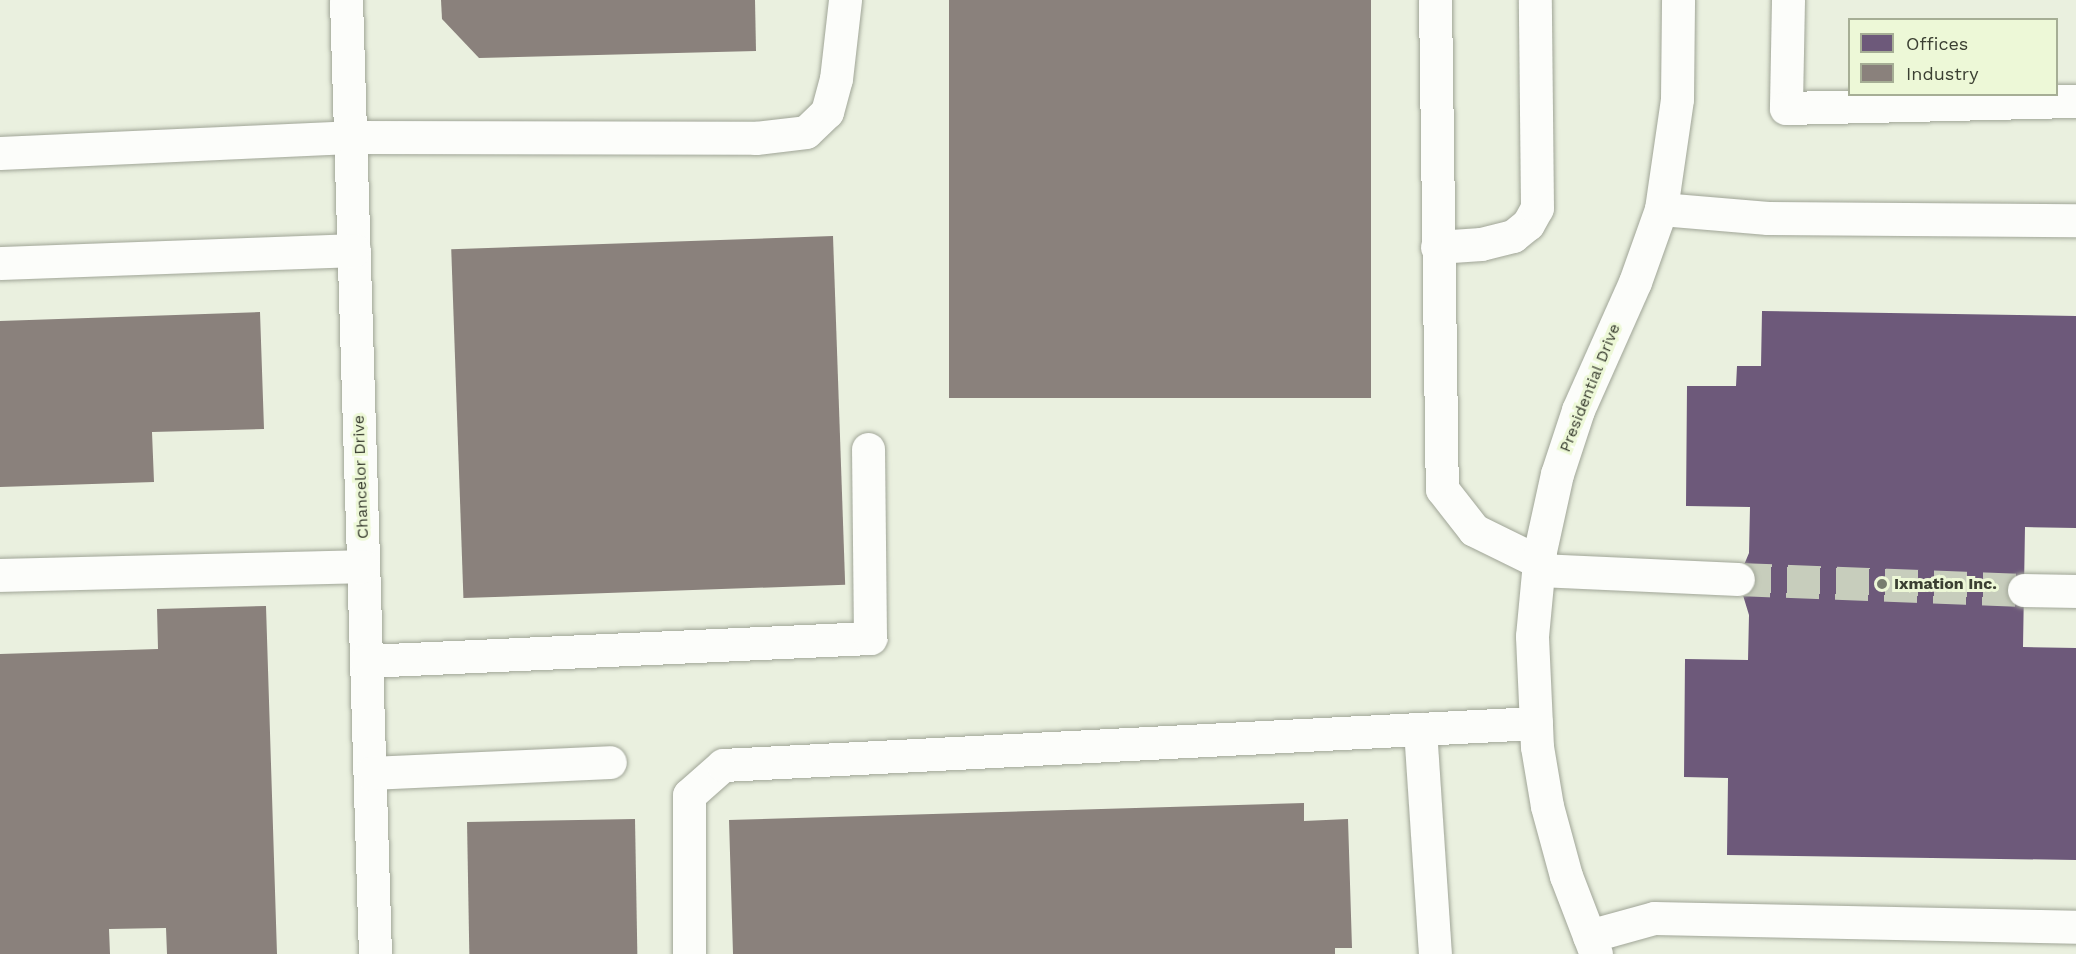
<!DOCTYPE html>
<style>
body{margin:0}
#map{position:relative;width:2076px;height:954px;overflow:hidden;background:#eaf0df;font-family:"Work Sans",sans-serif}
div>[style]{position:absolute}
.offices>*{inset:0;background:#6d597a}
.industry>*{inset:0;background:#8a817c;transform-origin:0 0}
.minor-tunnel>*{height:33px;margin-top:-16.5px;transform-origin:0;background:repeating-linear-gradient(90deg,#c7cdbc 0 33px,transparent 0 49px)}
.roads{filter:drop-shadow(0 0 2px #a0a597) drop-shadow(0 0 2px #a0a597)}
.minor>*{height:33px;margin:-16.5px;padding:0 16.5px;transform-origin:16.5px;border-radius:16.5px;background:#fcfdfa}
.dots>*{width:16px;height:16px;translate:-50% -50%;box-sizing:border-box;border:3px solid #edf8d7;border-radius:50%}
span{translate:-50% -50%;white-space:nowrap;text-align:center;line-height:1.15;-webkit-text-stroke:6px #edf8d7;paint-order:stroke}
.street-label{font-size:16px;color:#3b3f32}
.poi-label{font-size:16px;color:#3b3f32;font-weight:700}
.left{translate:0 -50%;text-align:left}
.legend{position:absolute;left:1848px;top:18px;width:210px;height:78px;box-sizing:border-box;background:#edf8d7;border:2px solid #a6ae95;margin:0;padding:8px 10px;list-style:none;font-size:18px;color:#3b3f32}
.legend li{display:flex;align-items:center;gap:12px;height:30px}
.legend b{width:30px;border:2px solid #a6ae95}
</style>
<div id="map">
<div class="offices">
<div style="clip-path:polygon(1762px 311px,2076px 316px,2076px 528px,2025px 527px,2023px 647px,2076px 648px,2076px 860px,1727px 855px,1728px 778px,1684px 777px,1685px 659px,1748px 660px,1749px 615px,1738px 579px,1749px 553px,1750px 507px,1686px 506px,1687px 386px,1736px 386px,1737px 366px,1761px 366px)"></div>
</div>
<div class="industry">
<div style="clip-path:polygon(441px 0,755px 0,756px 51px,479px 58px,442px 19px)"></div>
<div style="left:949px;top:0;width:422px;height:398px"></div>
<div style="left:833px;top:236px;width:349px;height:382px;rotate:88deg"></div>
<div style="clip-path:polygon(260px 312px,264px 429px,152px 432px,154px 482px,0 487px,0 321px)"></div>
<div style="clip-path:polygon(266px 606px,277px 954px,167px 954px,166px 928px,109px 929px,110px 954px,0 954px,0 654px,158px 649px,157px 609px)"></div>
<div style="clip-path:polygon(1304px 803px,1304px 821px,1348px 819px,1352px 948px,1335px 948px,1335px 954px,733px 954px,729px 820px)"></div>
<div style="left:635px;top:819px;width:135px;height:168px;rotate:89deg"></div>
</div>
<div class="minor-tunnel">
<div style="left:1738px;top:579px;width:286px;rotate:2.2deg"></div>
</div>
<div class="roads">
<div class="minor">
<div style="left:346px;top:0;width:954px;rotate:88.26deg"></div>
<div style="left:1435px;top:0;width:489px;rotate:89.2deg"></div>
<div style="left:1442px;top:489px;width:52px;rotate:52deg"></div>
<div style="left:1474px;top:530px;width:72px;rotate:26.2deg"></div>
<div style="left:1788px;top:0;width:108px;rotate:91.1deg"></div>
<div style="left:1786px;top:108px;width:290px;rotate:-1.4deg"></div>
<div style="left:0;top:153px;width:350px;rotate:-2.6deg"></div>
<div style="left:350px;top:137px;width:406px;rotate:0.1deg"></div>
<div style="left:756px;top:138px;width:50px;rotate:-6.8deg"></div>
<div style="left:806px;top:132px;width:29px;rotate:-44deg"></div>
<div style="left:827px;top:112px;width:34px;rotate:-75deg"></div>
<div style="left:836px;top:79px;width:80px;rotate:-83.5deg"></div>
<div style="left:1661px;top:209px;width:107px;rotate:4.8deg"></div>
<div style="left:1768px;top:218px;width:308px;rotate:0.4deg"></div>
<div style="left:1437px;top:247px;width:44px;rotate:-3.9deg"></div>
<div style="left:1481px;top:244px;width:33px;rotate:-14deg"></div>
<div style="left:1513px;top:236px;width:19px;rotate:-39deg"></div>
<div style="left:1528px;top:224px;width:18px;rotate:-61deg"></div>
<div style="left:1537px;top:208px;width:208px;rotate:-90.6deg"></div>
<div style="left:0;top:263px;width:354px;rotate:-2.1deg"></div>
<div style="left:1539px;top:570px;width:199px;rotate:2.6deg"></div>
<div style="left:0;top:575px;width:363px;rotate:-1.4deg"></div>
<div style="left:2024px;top:590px;width:52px;rotate:1.1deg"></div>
<div style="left:366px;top:661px;width:505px;rotate:-2.61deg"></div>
<div style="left:870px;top:638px;width:189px;rotate:-90.6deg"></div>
<div style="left:1420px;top:729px;width:225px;rotate:86.2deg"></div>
<div style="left:370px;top:773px;width:240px;rotate:-2.6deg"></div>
<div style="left:1589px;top:936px;width:67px;rotate:-15.5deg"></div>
<div style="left:1654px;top:918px;width:422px;rotate:1.2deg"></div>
<div style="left:689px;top:954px;width:159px;rotate:-90deg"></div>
<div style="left:689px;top:795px;width:45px;rotate:-41.4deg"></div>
<div style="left:723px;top:765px;width:814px;rotate:-2.96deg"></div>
<div style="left:1596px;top:954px;width:84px;rotate:-111deg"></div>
<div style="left:1566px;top:876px;width:73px;rotate:-105.2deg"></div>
<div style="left:1547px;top:806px;width:60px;rotate:-99.6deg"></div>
<div style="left:1537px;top:747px;width:111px;rotate:-92.6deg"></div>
<div style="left:1532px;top:636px;width:85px;rotate:-84.6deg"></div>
<div style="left:1540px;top:551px;width:79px;rotate:-77.6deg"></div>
<div style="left:1557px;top:474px;width:67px;rotate:-71.8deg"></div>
<div style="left:1578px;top:410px;width:140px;rotate:-66deg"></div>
<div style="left:1635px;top:282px;width:77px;rotate:-70.4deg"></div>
<div style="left:1661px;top:209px;width:111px;rotate:-81.7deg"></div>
<div style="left:1677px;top:99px;width:99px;rotate:-89.4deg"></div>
</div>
</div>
<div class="dots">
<div style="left:1882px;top:584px;background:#787d6f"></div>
</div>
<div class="street-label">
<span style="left:1590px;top:388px;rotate:-68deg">Presidential Drive</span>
<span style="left:361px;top:477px;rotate:-92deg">Chancelor Drive</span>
</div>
<div class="poi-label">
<span class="left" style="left:1894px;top:584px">Ixmation Inc.</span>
</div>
<ul class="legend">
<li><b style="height:16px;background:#6d597a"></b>Offices</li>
<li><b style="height:16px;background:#8a817c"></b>Industry</li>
</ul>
</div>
